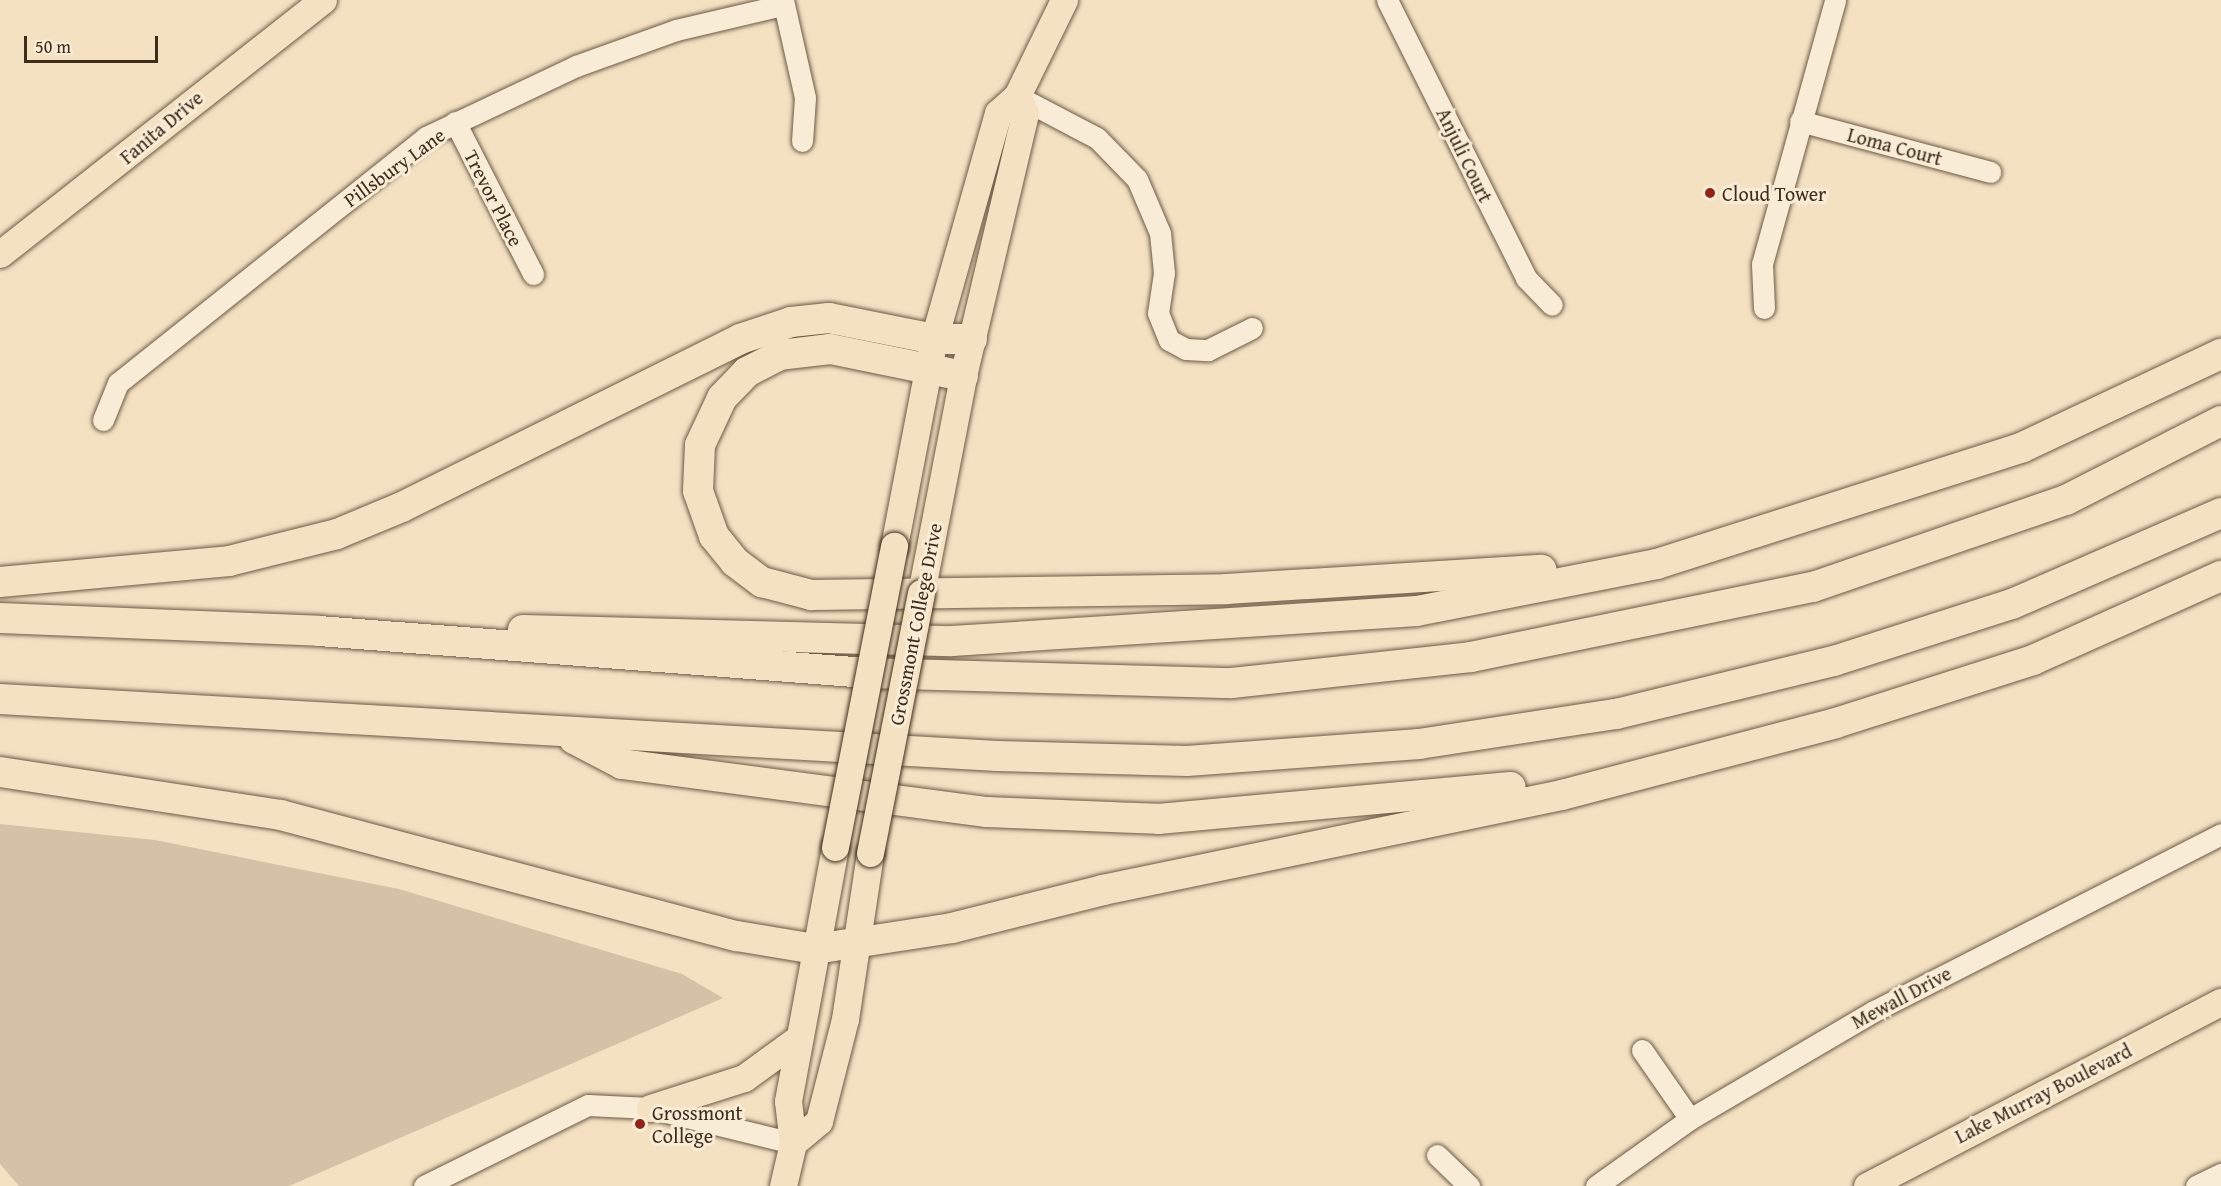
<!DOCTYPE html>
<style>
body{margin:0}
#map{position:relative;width:2221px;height:1186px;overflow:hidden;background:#f4e1c2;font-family:"Gentium Book Plus",serif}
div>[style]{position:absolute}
.green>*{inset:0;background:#d5c2a6}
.roads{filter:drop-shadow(0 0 2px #6c5a46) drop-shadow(0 0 2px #6c5a46)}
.minor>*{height:21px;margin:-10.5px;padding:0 10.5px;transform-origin:10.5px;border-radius:10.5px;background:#f8ecd7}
.major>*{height:27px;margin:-13.5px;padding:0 13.5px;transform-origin:13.5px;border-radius:13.5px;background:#f4e1c2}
.highway>*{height:30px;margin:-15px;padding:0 15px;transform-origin:15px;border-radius:15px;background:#f4e1c2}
.bridges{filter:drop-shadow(0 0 2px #3f2d1c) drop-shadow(0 0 2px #3f2d1c)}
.major-bridge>*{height:27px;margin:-13.5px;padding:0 13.5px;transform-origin:13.5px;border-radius:13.5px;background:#f4e1c2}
.dots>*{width:16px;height:16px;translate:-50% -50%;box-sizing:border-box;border:3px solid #f8ecd7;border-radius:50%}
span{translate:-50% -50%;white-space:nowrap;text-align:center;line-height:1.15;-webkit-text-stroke:6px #f8ecd7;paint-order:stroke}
.street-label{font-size:20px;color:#3f2d1c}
.poi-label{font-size:20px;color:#3f2d1c}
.left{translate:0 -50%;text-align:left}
.scale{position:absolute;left:24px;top:36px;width:134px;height:27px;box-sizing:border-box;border:3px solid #3f2d1c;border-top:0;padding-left:8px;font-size:18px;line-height:21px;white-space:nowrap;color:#3f2d1c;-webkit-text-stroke:4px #f8ecd7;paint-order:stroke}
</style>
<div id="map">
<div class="green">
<div style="clip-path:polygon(0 824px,155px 840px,399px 889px,682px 974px,723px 998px,289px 1186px,19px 1186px,0 1164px)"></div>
</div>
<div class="roads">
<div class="minor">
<div style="left:783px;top:0;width:100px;rotate:77.3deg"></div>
<div style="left:805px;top:98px;width:43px;rotate:94deg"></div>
<div style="left:1387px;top:0;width:311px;rotate:63.4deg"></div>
<div style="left:1526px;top:278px;width:37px;rotate:46deg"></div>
<div style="left:1017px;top:96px;width:90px;rotate:27.7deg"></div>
<div style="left:1097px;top:138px;width:57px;rotate:45.7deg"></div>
<div style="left:1137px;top:179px;width:59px;rotate:66.9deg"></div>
<div style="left:1160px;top:233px;width:40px;rotate:84.3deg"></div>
<div style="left:1164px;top:273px;width:40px;rotate:98.5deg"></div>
<div style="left:1158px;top:313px;width:29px;rotate:68deg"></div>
<div style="left:1169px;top:340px;width:19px;rotate:28deg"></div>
<div style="left:1186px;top:349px;width:22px;rotate:3deg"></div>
<div style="left:1208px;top:350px;width:49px;rotate:-26.6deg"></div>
<div style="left:1800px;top:121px;width:197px;rotate:15deg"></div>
<div style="left:455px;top:122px;width:171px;rotate:62.8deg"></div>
<div style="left:1764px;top:308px;width:44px;rotate:-92.6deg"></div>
<div style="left:1762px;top:264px;width:274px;rotate:-74.5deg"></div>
<div style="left:103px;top:420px;width:40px;rotate:-68deg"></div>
<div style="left:118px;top:383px;width:394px;rotate:-38.6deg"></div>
<div style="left:426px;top:137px;width:166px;rotate:-25.3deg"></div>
<div style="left:576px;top:66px;width:106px;rotate:-19.8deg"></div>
<div style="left:676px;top:30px;width:110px;rotate:-13.2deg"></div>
<div style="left:1642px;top:1050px;width:84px;rotate:55.2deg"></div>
<div style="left:1437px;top:1155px;width:45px;rotate:44.1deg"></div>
<div style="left:424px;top:1186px;width:183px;rotate:-26.3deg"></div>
<div style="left:588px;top:1105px;width:62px;rotate:2.8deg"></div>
<div style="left:650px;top:1108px;width:147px;rotate:13.8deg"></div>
<div style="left:1596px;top:1186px;width:115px;rotate:-35.5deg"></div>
<div style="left:1690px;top:1119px;width:213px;rotate:-30.4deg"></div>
<div style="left:1874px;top:1011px;width:390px;rotate:-27deg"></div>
<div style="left:2196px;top:1186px;width:28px;rotate:-26deg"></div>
</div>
<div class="major">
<div style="left:0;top:254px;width:411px;rotate:-38.2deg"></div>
<div style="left:894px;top:546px;width:211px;rotate:-79.1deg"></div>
<div style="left:934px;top:339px;width:235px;rotate:-74.2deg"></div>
<div style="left:998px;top:113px;width:25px;rotate:-42deg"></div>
<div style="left:1017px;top:96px;width:107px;rotate:-63.9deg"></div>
<div style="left:921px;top:593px;width:221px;rotate:-79deg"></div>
<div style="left:963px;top:376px;width:270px;rotate:-76.7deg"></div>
<div style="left:1025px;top:113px;width:19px;rotate:-115deg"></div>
<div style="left:650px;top:1108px;width:99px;rotate:-17.7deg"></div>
<div style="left:744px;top:1078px;width:68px;rotate:-36deg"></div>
<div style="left:793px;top:1143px;width:34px;rotate:-40deg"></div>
<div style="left:819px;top:1121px;width:105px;rotate:-75.7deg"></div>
<div style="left:845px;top:1019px;width:168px;rotate:-81.4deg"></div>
<div style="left:783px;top:1186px;width:44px;rotate:-76.9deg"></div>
<div style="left:793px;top:1143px;width:42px;rotate:-96.8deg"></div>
<div style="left:788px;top:1101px;width:258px;rotate:-79.5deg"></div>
<div style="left:1867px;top:1186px;width:399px;rotate:-27.5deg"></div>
</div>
<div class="highway">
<div style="left:963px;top:376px;width:136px;rotate:-168.5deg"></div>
<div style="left:830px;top:349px;width:50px;rotate:173.2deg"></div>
<div style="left:780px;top:355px;width:37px;rotate:153deg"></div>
<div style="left:747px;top:372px;width:36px;rotate:134deg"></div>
<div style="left:722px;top:398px;width:52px;rotate:115.1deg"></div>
<div style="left:700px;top:445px;width:46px;rotate:92.5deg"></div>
<div style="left:698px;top:491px;width:48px;rotate:70.4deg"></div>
<div style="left:714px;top:536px;width:33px;rotate:51deg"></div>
<div style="left:735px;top:562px;width:34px;rotate:37deg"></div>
<div style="left:762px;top:582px;width:51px;rotate:14.9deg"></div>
<div style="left:811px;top:595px;width:415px;rotate:-0.8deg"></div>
<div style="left:1226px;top:589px;width:316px;rotate:-3.5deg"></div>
<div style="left:0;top:582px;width:230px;rotate:-5.2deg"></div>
<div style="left:229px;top:561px;width:111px;rotate:-14deg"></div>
<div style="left:337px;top:534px;width:70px;rotate:-22.6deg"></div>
<div style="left:402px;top:507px;width:377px;rotate:-26.4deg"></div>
<div style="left:740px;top:339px;width:54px;rotate:-18.4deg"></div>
<div style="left:791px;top:322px;width:38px;rotate:-6deg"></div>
<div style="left:829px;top:318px;width:107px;rotate:11.3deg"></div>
<div style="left:934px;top:339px;width:38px"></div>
<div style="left:0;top:618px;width:319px;rotate:2.3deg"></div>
<div style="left:319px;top:631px;width:550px;rotate:4.38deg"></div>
<div style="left:867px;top:673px;width:365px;rotate:1.6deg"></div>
<div style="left:1232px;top:683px;width:240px;rotate:-6.2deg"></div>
<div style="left:1471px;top:657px;width:349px;rotate:-11.6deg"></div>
<div style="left:1813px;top:587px;width:268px;rotate:-19deg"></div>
<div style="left:2066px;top:500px;width:174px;rotate:-27deg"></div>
<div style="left:523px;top:630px;width:429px;rotate:1.5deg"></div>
<div style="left:952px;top:641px;width:466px;rotate:-3.7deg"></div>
<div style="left:1417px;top:611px;width:245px;rotate:-11.1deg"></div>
<div style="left:1657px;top:564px;width:384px;rotate:-17.7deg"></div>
<div style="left:2023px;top:447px;width:219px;rotate:-25.2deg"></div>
<div style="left:0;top:699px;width:999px;rotate:3.27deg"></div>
<div style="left:997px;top:756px;width:190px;rotate:1.5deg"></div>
<div style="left:1187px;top:761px;width:233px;rotate:-4.2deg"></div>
<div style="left:1419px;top:744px;width:199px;rotate:-8.7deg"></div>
<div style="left:1616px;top:714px;width:224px;rotate:-13.7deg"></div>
<div style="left:1834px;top:661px;width:187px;rotate:-17.8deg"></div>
<div style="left:2012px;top:604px;width:228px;rotate:-23.5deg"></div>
<div style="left:574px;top:739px;width:54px;rotate:27.5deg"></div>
<div style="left:622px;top:764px;width:368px;rotate:7.5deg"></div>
<div style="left:987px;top:812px;width:171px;rotate:2.3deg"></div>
<div style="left:1158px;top:819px;width:354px;rotate:-5.2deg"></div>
<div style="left:0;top:772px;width:284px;rotate:8.7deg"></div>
<div style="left:281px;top:815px;width:472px;rotate:14.9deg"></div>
<div style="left:737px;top:936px;width:79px;rotate:9.5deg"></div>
<div style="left:815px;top:949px;width:139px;rotate:-8.7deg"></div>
<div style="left:952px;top:928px;width:156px;rotate:-14.1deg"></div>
<div style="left:1103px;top:890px;width:469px;rotate:-11.7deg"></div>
<div style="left:1562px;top:795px;width:283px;rotate:-14.7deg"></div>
<div style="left:1836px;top:723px;width:207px;rotate:-17.7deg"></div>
<div style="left:2033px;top:660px;width:206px;rotate:-24.1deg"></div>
</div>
</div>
<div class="bridges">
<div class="major-bridge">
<div style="left:835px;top:847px;width:307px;rotate:-78.9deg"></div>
<div style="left:870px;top:853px;width:265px;rotate:-78.9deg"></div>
</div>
</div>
<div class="dots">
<div style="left:1710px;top:193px;background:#8f2418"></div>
<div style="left:640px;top:1124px;background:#8f2418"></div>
</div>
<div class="street-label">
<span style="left:161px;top:127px;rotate:-40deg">Fanita Drive</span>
<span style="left:1895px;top:146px;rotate:15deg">Loma Court</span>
<span style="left:1465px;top:155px;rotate:64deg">Anjuli Court</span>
<span style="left:394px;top:167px;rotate:-36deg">Pillsbury Lane</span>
<span style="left:494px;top:198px;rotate:63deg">Trevor Place</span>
<span style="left:915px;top:624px;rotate:-79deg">Grossmont College Drive</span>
<span style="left:1901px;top:997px;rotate:-28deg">Mewall Drive</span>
<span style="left:2043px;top:1093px;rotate:-27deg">Lake Murray Boulevard</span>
</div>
<div class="poi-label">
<span class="left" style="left:1722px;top:193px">Cloud Tower</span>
<span class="left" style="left:652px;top:1124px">Grossmont<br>College</span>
</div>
<div class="scale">50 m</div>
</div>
